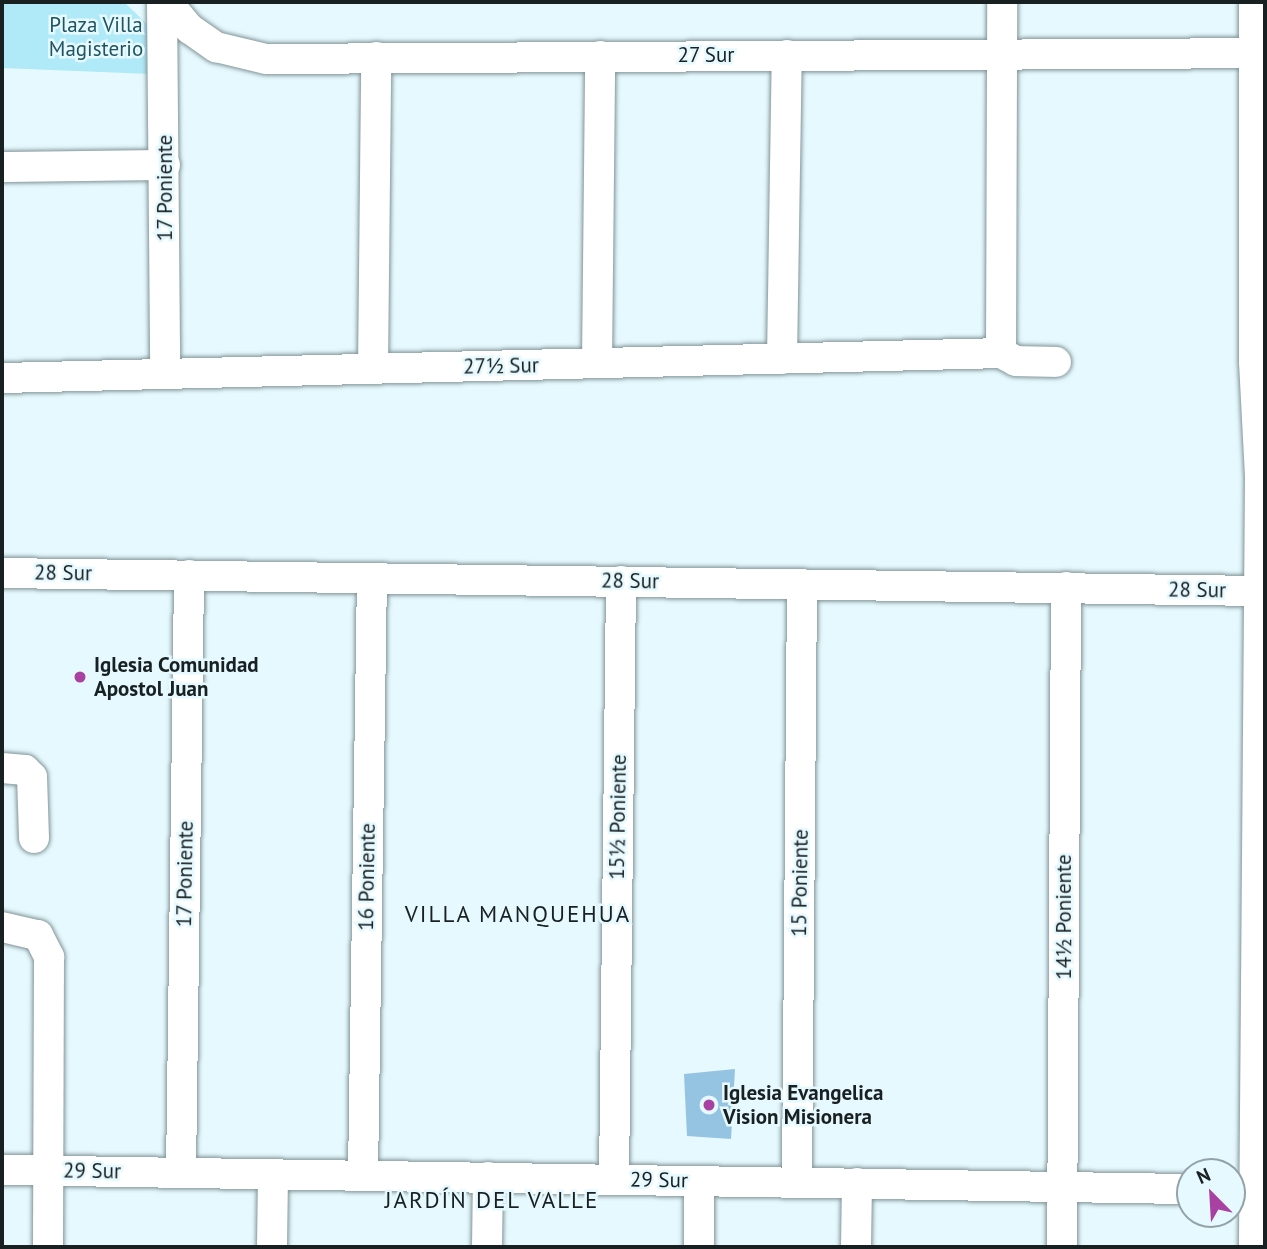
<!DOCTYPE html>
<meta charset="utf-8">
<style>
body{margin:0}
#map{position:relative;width:1267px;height:1249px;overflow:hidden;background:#e5f9fe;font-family:"PT Sans",sans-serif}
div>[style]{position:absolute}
.green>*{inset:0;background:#b0e9f7}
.building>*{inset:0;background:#95c3e2}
.roads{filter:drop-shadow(0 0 2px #829498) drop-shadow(0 0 2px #829498)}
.minor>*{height:30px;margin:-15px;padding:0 15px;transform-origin:15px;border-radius:15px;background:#fff}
.dots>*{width:19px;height:19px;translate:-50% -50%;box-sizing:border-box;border:4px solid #e5f9fe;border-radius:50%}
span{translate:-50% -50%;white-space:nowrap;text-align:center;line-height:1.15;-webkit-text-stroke:5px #e5f9fe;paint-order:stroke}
.park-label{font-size:21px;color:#215460}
.street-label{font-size:21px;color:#192022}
.poi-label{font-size:21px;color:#192022;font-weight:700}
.left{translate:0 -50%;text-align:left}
.neighbourhood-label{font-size:23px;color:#192022;letter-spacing:2px}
.frame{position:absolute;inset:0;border:4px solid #192022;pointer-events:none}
.north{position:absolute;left:1176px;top:1158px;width:70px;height:70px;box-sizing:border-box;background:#e5f9fe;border:2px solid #93a2a6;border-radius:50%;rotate:336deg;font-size:19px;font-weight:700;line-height:28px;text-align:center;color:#192022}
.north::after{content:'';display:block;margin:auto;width:24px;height:32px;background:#a941a3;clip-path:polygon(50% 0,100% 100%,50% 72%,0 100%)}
</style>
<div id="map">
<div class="green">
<div style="clip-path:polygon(2px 2px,124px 2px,151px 28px,151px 74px,2px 68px)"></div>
</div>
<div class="building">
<div style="clip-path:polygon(735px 1069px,731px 1139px,687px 1136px,684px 1074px)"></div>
</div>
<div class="roads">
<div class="minor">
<div style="left:162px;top:2px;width:372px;rotate:89.5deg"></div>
<div style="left:167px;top:2px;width:35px;rotate:50deg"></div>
<div style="left:190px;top:29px;width:32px;rotate:35deg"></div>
<div style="left:216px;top:47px;width:51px;rotate:13.5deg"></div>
<div style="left:266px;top:59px;width:999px;rotate:-0.34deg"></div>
<div style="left:1254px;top:2px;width:360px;rotate:90deg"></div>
<div style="left:1254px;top:362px;width:115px;rotate:87deg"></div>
<div style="left:1260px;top:477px;width:770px;rotate:90.45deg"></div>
<div style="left:2px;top:167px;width:163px;rotate:-0.7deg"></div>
<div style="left:1001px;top:353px;width:351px;rotate:-89.8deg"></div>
<div style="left:1001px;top:353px;width:17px;rotate:28deg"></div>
<div style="left:1016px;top:361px;width:40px;rotate:1.4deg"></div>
<div style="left:782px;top:359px;width:304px;rotate:-89.1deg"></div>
<div style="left:597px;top:363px;width:307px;rotate:-89.4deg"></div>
<div style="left:373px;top:369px;width:312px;rotate:-89.4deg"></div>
<div style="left:2px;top:378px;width:999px;rotate:-1.43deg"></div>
<div style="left:2px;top:573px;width:1257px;rotate:0.82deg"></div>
<div style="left:2px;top:768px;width:23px;rotate:5deg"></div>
<div style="left:25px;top:770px;width:10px;rotate:45deg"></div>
<div style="left:32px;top:777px;width:61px;rotate:88.1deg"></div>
<div style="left:2px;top:927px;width:37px;rotate:13deg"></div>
<div style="left:38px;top:935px;width:25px;rotate:63deg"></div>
<div style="left:49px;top:957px;width:290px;rotate:90.2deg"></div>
<div style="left:2px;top:1170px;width:1188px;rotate:0.92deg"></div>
<div style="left:181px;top:1173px;width:598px;rotate:-89.23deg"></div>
<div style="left:363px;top:1175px;width:597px;rotate:-89.14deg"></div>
<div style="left:614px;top:1180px;width:599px;rotate:-89.33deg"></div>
<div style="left:797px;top:1182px;width:598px;rotate:-89.52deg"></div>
<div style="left:272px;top:1247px;width:73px;rotate:-89.2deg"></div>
<div style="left:487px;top:1247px;width:70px;rotate:-89.2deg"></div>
<div style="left:699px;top:1247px;width:66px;rotate:-90deg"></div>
<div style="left:856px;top:1247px;width:64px;rotate:-89.1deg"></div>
<div style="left:1062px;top:1247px;width:660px;rotate:-89.65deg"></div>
</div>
</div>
<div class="dots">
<div style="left:80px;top:677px;background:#a941a3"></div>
<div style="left:709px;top:1105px;background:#a941a3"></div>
</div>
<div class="park-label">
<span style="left:96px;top:37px">Plaza Villa<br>Magisterio</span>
</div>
<div class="street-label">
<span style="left:706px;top:55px">27 Sur</span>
<span style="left:165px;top:188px;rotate:-90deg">17 Poniente</span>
<span style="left:501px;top:366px;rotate:-1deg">27½ Sur</span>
<span style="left:63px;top:573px;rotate:1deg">28 Sur</span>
<span style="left:630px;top:581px;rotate:1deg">28 Sur</span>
<span style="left:1197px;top:590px;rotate:1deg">28 Sur</span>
<span style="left:618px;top:817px;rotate:-89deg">15½ Poniente</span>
<span style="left:185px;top:874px;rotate:-89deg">17 Poniente</span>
<span style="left:367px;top:877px;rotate:-89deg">16 Poniente</span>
<span style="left:800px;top:883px;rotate:-89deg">15 Poniente</span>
<span style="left:1064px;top:917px;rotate:-90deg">14½ Poniente</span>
<span style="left:92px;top:1171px;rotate:1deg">29 Sur</span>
<span style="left:659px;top:1180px;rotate:1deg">29 Sur</span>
</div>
<div class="poi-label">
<span class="left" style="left:94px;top:677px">Iglesia Comunidad<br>Apostol Juan</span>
<span class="left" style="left:723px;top:1105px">Iglesia Evangelica<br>Vision Misionera</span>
</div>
<div class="neighbourhood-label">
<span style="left:518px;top:914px">VILLA MANQUEHUA</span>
<span style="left:492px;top:1200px">JARDÍN DEL VALLE</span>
</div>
<div class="frame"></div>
<div class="north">N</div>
</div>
